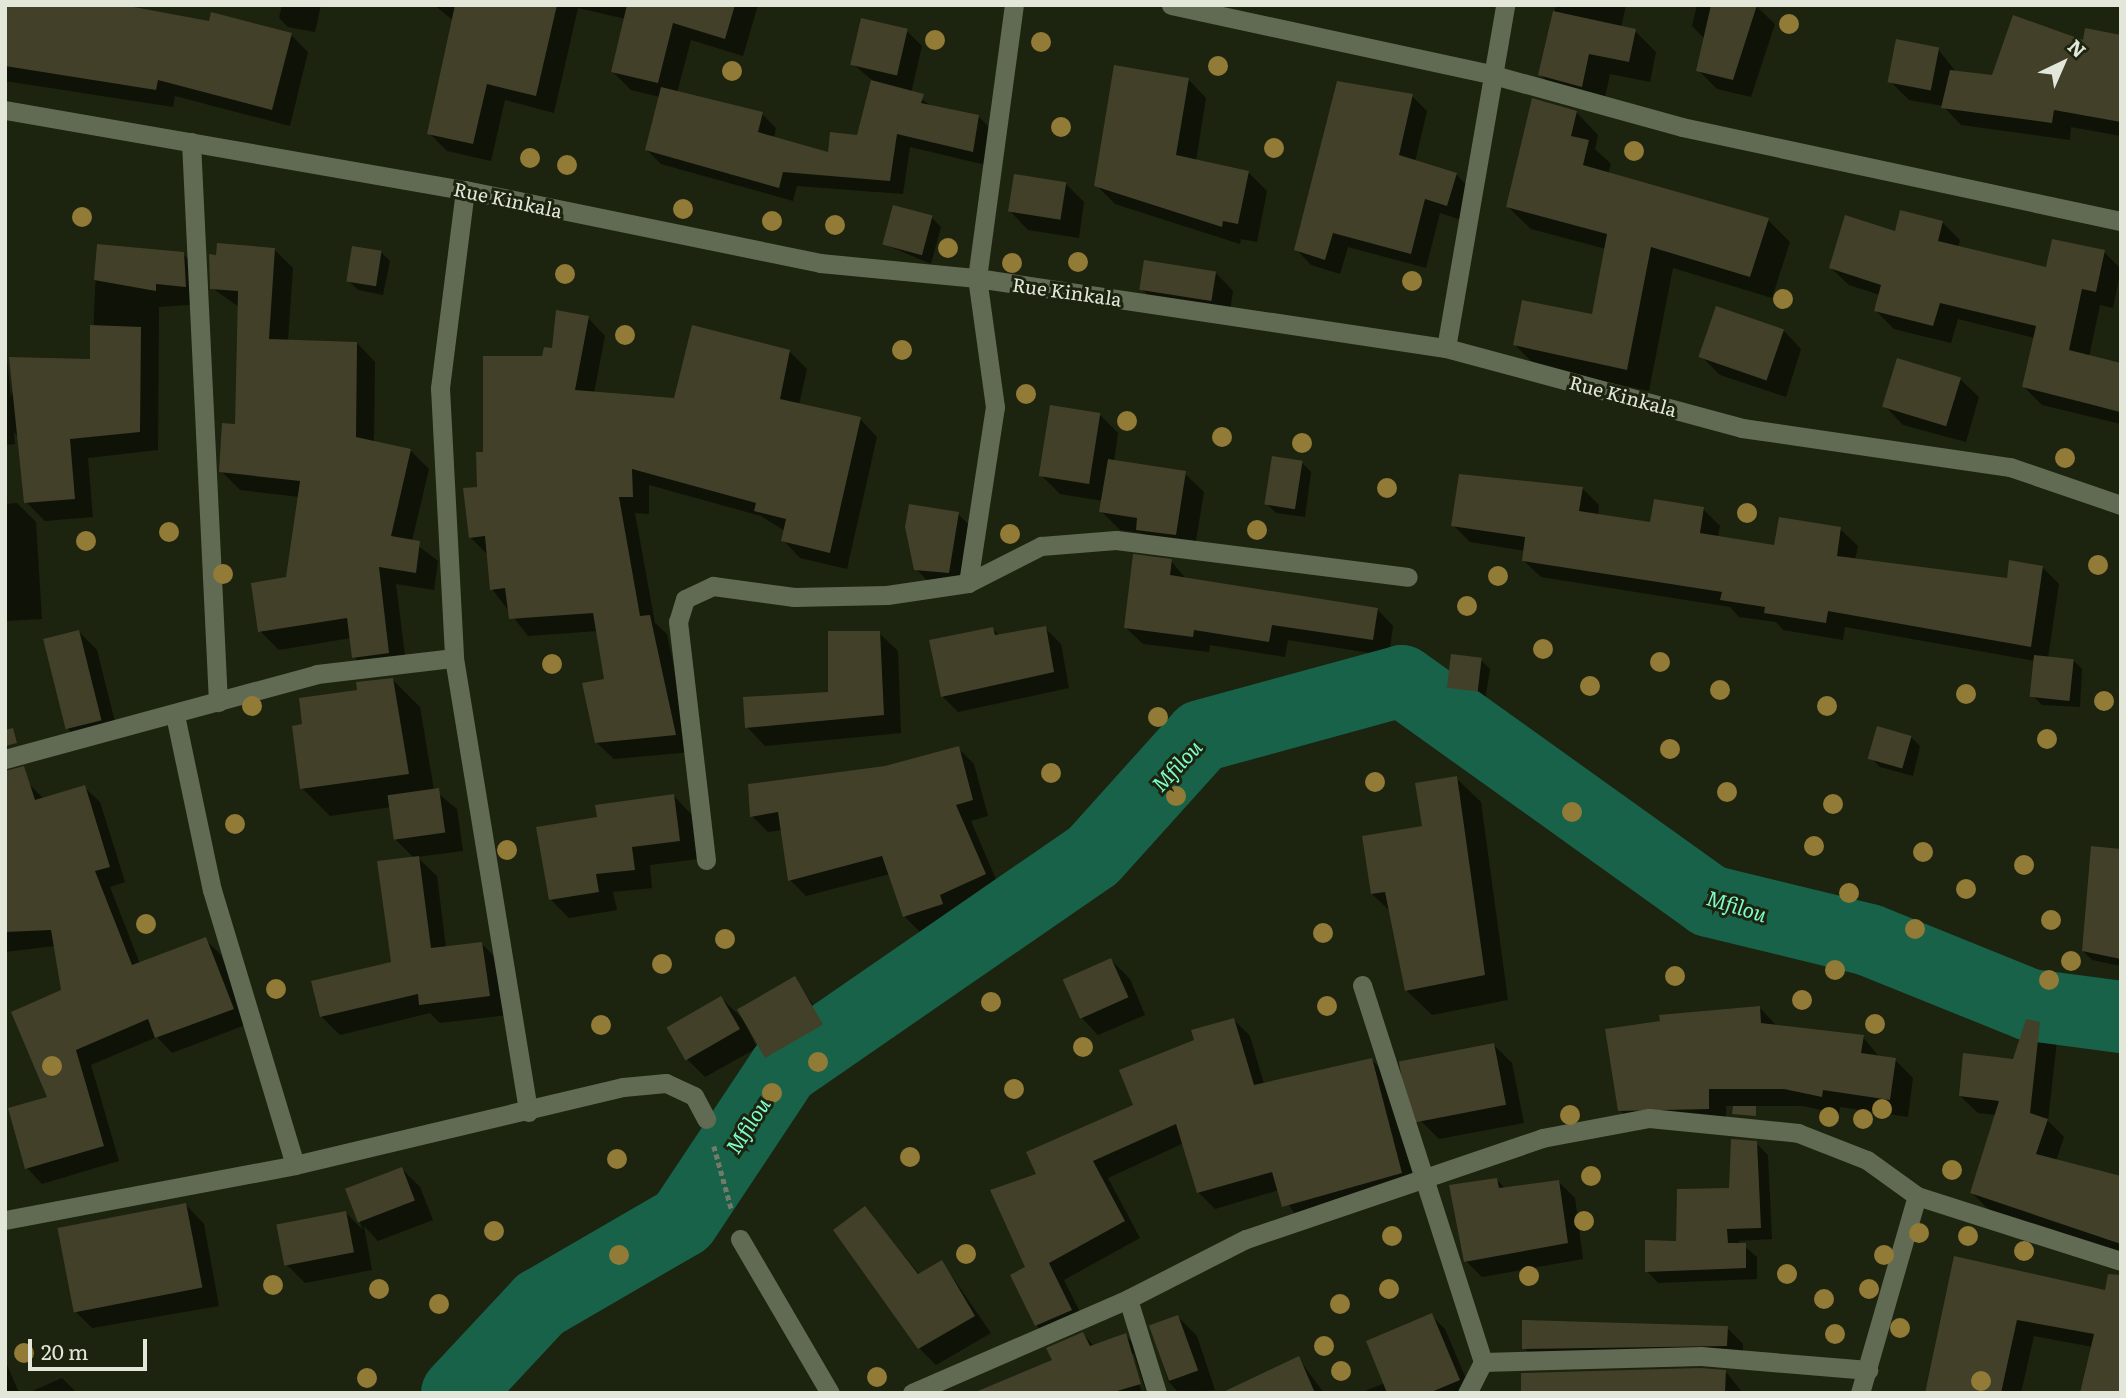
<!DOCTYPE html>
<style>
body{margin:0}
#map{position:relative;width:2126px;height:1398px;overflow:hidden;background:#1c230e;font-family:Literata,serif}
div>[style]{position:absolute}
.shadow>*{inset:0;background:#0007}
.river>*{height:72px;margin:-36px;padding:0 36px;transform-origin:36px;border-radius:36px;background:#186249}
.building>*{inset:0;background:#424029;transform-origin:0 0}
.path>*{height:4.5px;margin-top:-2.25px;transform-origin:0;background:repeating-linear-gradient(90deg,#747a69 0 5px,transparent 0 8.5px)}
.minor>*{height:19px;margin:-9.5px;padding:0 9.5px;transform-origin:9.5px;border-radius:9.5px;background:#616a52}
.trees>*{width:20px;height:20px;margin:-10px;border-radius:50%;background:#927a37}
span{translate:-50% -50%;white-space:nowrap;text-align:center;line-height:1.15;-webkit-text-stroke:6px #1c230e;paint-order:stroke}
.street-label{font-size:19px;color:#e2e7da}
.water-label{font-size:21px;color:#7dfbca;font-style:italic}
.frame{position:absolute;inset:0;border:7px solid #e2e7da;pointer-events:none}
.north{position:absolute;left:2028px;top:28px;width:70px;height:70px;-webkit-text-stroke:5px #1c230e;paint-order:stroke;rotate:44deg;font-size:19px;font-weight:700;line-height:28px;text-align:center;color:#e2e7da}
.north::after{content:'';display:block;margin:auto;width:24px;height:32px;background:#e2e7da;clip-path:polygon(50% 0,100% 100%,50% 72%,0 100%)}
.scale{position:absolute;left:28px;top:1339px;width:119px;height:32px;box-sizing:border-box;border:4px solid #e2e7da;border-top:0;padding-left:9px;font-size:21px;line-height:24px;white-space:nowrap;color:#e2e7da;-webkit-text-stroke:5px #1c230e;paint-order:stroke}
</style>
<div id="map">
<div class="shadow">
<div style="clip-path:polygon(5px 5px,291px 35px,308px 52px,290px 126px,175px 96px,173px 107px,5px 81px)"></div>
<div style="clip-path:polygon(282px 5px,321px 5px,315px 32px,288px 27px,279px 18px)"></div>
<div style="clip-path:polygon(434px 5px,758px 5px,743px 56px,691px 40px,677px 93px,762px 114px,776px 128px,774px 138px,829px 154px,858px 137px,872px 80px,853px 64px,907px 31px,922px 46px,911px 93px,935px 108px,978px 116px,992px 130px,986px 165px,910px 147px,903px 194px,797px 186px,793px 201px,661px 164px,647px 150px,660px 97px,631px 90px,613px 72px,626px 19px,578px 8px,554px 113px,505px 100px,491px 161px,447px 151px,429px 133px,454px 21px)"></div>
<div style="clip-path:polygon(1556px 5px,1626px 5px,1621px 28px,1635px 31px,1656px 52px,1650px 82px,1610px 74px,1603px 107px,1561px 95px,1540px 74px)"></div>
<div style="clip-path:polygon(1697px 5px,1755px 5px,1775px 24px,1751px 97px,1717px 89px,1698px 70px,1705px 39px,1692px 26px)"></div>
<div style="clip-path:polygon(2121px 37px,2121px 136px,2071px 127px,2070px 140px,1961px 125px,1943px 106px,1909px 100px,1890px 81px,1938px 49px,1956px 72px,1993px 77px,2084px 42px)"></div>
<div style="clip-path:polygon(1188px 79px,1206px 98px,1196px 161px,1248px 172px,1267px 191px,1257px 242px,1241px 239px,1240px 244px,1115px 204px,1096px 185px)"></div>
<div style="clip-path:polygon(1412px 96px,1427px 111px,1415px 162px,1456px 174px,1471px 190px,1462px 220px,1440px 213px,1426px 268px,1348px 247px,1340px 274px,1311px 265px,1296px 249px)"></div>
<div style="clip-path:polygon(1576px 112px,1598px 135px,1595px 149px,1611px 164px,1608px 174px,1768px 220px,1790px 242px,1772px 298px,1673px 268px,1649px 391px,1537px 367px,1515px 345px,1593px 316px,1606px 249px,1531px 229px,1508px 207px)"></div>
<div style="clip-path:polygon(1065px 183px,1084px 202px,1079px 238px,1028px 230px,1010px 211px)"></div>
<div style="clip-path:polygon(932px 218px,941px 227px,931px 264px,884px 244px)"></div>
<div style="clip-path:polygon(1942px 222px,1960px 240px,1958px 248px,2047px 269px,2104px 252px,2121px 269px,2113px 308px,2100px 305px,2089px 357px,2042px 390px,2121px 413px,2121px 424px,2042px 405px,2024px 387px,2035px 338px,1958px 319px,1951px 343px,1894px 329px,1876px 311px,1880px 295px,1849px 285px,1831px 268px,1896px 233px)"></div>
<div style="clip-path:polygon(97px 246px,183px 254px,202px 273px,204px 304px,159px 307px,158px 450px,88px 458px,93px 517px,45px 521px,26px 502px,19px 438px,14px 432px,15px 444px,5px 445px,5px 338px,11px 398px,20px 359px,92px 360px)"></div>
<div style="clip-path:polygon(274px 249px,293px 268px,288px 341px,357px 343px,375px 362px,374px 442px,410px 450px,429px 469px,412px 541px,438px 561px,434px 590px,396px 584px,407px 671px,373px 675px,354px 657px,351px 638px,279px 650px,260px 631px,287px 579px,300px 497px,240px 490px,221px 471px,237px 426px,239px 307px,212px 288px)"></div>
<div style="clip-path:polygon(381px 252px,390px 261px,383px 295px,358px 290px,349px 281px)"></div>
<div style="clip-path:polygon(1215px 272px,1233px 291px,1229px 318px,1160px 308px,1142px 289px)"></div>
<div style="clip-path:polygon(588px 318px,605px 336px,594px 393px,675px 400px,789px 351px,807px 369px,799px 405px,860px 419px,877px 437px,847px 569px,800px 558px,783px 540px,785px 531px,761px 516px,649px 485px,649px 514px,635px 513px,655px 623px,667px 634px,692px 752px,614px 759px,596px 742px,606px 680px,598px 631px,528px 636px,492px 589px,488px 555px,470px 537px,485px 454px,543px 358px)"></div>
<div style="clip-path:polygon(1783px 330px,1801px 349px,1786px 397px,1720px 375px,1701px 356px)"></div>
<div style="clip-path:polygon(1960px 379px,1979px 397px,1966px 442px,1903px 425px,1885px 406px)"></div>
<div style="clip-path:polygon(1099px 414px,1118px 433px,1114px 462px,1185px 474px,1204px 492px,1194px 553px,1156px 548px,1141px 533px,1120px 530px,1101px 511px,1103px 501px,1060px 494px,1041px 475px)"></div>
<div style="clip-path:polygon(1302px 463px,1311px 472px,1305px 517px,1276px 513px,1267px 504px)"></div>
<div style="clip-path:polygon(1582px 488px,1599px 505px,1598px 516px,1652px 524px,1703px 509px,1720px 526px,1718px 537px,1776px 547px,1840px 529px,1858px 546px,1855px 560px,2008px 580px,2042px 567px,2059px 584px,2048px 658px,2073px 660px,2082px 669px,2080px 707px,2042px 705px,2033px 696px,2035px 661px,1845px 627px,1843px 640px,1783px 630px,1776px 622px,1739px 617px,1730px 607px,1541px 577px,1523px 560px,1525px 551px,1470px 542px,1453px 525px)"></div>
<div style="clip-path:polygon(17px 503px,36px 522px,42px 619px,5px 621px,5px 504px)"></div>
<div style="clip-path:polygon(958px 514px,976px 532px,967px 591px,935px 588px,916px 569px)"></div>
<div style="clip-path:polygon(1171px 561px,1187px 580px,1377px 609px,1393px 626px,1389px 656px,1288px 640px,1285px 657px,1210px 645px,1209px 652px,1143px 644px,1126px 628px)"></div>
<div style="clip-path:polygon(1045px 628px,1061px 644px,1069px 688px,958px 712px,942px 696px,993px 629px,1000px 636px)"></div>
<div style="clip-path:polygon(79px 632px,97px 650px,119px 738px,86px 747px,67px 728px)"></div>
<div style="clip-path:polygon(879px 633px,898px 651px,901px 733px,765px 746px,747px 727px,829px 694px)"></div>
<div style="clip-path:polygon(1481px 660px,1490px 669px,1485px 701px,1457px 697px,1448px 688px)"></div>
<div style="clip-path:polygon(392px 679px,420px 707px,434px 790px,457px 809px,463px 851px,417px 857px,437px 876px,446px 948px,482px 944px,500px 962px,508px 1015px,440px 1023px,430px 1013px,340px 1035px,321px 1016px,393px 963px,414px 858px,395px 839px,391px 807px,330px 816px,302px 788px,304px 726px)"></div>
<div style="clip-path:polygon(1911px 737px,1920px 746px,1913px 776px,1880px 767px,1871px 758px)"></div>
<div style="clip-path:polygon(958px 748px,974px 764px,988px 816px,971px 821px,1001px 891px,955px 911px,958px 920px,920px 932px,904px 916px,890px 874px,806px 896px,790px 880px,782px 830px,768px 832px,752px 816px)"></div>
<div style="clip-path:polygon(1456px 778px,1481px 802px,1508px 1000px,1432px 1015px,1407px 991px,1391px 912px,1372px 894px)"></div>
<div style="clip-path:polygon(28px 783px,44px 799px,84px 787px,100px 802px,125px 882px,110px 887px,140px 964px,205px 939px,221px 955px,248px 1024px,172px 1053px,157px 1037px,91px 1065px,119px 1161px,42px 1184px,27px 1168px,49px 1098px,63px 991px,55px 946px,5px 952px,5px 790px)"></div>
<div style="clip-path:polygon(674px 796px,692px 815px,698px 859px,650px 865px,652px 888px,613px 892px,617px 910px,569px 918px,550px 899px,599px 818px)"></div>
<div style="clip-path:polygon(2121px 851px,2121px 966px,2092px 960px,2083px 951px)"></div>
<div style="clip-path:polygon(1111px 960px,1130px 979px,1145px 1015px,1098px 1035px,1080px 1016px)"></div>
<div style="clip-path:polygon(795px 978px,836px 1039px,781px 1070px,767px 1056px)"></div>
<div style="clip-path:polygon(721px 998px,744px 1020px,757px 1048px,705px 1077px,687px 1059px)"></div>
<div style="clip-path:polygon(1760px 1008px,1777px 1026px,1863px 1037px,1880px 1058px,1895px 1060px,1913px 1078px,1908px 1117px,1840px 1107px,1839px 1114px,1803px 1106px,1726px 1106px,1726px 1126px,1638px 1128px,1620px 1110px)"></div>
<div style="clip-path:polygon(1234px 1020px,1250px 1036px,1264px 1084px,1372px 1060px,1388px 1076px,1417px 1189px,1300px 1222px,1279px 1190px,1215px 1209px,1198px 1192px,1184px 1143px,1108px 1178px,1140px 1238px,1064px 1280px,1087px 1326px,1053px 1341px,1036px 1325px,1027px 1268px,1038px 1175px,1135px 1105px,1196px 1041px)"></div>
<div style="clip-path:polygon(2039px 1023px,2057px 1041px,2048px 1121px,2064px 1137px,2056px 1161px,2121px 1178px,2121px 1254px,1989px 1210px,1972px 1193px,1997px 1115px,1978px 1113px,1960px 1096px,2014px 1061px)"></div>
<div style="clip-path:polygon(1494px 1045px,1512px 1063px,1524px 1123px,1439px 1139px,1420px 1120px)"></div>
<div style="clip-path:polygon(1756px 1143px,1768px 1155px,1772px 1239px,1738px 1241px,1757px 1257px,1757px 1279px,1658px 1283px,1647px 1271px,1730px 1190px)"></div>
<div style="clip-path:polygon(402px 1169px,420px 1187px,433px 1220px,378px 1241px,364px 1226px,372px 1270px,305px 1283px,286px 1264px,346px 1213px,363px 1230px,347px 1190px)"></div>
<div style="clip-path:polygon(1497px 1180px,1506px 1189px,1559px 1182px,1575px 1198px,1583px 1259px,1482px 1277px,1466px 1261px)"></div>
<div style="clip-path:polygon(186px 1205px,204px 1224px,219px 1306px,92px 1328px,73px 1309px)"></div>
<div style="clip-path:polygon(865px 1208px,920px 1275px,942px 1262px,991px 1333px,936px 1365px,919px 1348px)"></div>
<div style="clip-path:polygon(1956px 1259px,2121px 1296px,2093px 1347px,2034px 1336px,2021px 1393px,1925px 1393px)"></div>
<div style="clip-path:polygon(1431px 1315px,1445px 1329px,1472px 1393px,1360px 1393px,1385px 1383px)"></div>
<div style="clip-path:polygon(1178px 1317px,1197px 1336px,1215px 1390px,1179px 1393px,1168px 1381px,1151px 1326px)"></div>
<div style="clip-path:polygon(1727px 1328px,1743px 1344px,1743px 1361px,1539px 1364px,1524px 1348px)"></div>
<div style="clip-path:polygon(evenodd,1083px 1334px,1094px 1346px,1125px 1335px,1143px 1353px,1155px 1393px,973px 1393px,1054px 1361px,1083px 1334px,1130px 1354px,1134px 1354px,1146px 1392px,1142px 1393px,1130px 1354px)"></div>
<div style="clip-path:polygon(1298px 1358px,1324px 1393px,1242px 1393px)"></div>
<div style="clip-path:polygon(5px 1360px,19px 1393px,5px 1393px)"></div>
<div style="clip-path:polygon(1726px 1372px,1743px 1393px,1523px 1393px)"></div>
<div style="clip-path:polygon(62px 1378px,77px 1393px,28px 1393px)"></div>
</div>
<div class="river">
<div style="left:457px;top:1393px;width:122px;rotate:-47deg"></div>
<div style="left:540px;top:1304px;width:165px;rotate:-30.1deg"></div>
<div style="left:683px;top:1221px;width:182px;rotate:-56.4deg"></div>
<div style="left:784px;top:1069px;width:375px;rotate:-34.6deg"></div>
<div style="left:1093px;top:856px;width:161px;rotate:-48deg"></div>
<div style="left:1201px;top:736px;width:208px;rotate:-15.3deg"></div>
<div style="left:1402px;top:681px;width:378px;rotate:35.6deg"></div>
<div style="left:1709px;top:901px;width:165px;rotate:13.7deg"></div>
<div style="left:1869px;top:940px;width:174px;rotate:22deg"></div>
<div style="left:2030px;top:1005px;width:92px;rotate:7.5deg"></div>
</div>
<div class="building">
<div style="clip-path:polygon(5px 5px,123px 5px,209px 21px,211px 12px,292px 33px,272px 110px,158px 80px,156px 90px,5px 66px)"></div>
<div style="clip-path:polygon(455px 5px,557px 5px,536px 96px,487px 84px,473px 144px,427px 134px)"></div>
<div style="clip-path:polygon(627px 5px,735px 5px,725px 39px,673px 23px,658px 83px,611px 72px)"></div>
<div style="clip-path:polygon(1711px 5px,1757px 5px,1733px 80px,1696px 71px)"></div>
<div style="clip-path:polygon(1553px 11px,1636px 29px,1629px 62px,1589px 54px,1582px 87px,1538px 75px)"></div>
<div style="clip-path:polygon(2013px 15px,2083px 40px,2085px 28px,2121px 35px,2121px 122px,2054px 110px,2052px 123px,1941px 108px,1950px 70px,1992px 75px)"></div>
<div style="left:861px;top:18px;width:48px;height:48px;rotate:13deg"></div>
<div style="left:1896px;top:39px;width:44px;height:44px;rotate:11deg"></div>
<div style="clip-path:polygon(1114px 65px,1189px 78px,1176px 155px,1249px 171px,1238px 224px,1223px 221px,1222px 227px,1094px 186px)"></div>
<div style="clip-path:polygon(871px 80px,924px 94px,921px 103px,979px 115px,973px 152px,897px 134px,890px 181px,783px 172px,779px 188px,645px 150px,661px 87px,763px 112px,758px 132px,828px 152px,830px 132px,857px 135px)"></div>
<div style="clip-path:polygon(1337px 81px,1413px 94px,1399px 155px,1457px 173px,1447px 206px,1425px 199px,1411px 254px,1333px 233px,1325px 260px,1294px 250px)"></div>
<div style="clip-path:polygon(1532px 98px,1577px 111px,1571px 136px,1589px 140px,1583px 165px,1769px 218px,1750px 277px,1651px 247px,1627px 370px,1513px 345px,1522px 300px,1592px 314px,1607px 234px,1506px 207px)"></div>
<div style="left:1014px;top:174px;width:53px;height:38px;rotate:9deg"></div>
<div style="left:893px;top:205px;width:41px;height:41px;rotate:15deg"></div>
<div style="clip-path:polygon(1900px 210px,1943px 221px,1938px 241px,2046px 267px,2052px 239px,2105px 250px,2096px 292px,2082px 289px,2069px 350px,2121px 363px,2121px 412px,2022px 387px,2036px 326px,1940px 303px,1933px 326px,1874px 311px,1881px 285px,1829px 268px,1845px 215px,1895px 231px)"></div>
<div style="clip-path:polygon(217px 243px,275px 248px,269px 339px,357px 342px,356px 437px,411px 449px,391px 536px,420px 541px,416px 573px,379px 567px,389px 653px,352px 658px,347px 618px,258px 632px,251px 583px,286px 577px,300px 481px,219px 472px,222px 423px,235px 424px,238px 291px,210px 289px,209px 254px,216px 255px)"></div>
<div style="clip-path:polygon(97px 244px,184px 252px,186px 287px,156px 284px,156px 291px,94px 280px)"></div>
<div style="left:352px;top:246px;width:30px;height:36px;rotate:9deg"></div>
<div style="left:1144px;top:260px;width:73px;height:30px;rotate:9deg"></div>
<div style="left:1716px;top:306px;width:72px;height:54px;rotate:19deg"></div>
<div style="clip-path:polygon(556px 310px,589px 316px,575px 390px,674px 398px,692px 325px,790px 350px,780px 399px,861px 417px,830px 553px,781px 541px,786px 519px,754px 511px,756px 503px,632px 469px,633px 497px,619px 497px,640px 616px,650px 615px,676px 735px,595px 743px,582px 683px,604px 679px,593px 613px,509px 619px,505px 588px,490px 590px,485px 536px,469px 538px,463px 488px,477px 487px,476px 452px,483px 452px,483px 356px,542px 356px,544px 347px,552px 348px)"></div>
<div style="clip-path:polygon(90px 325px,141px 327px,140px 432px,70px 439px,75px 499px,24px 503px,9px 357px,90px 359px)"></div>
<div style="left:1897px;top:358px;width:67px;height:51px;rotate:17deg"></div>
<div style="left:1050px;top:405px;width:51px;height:72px;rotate:9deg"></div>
<div style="left:1272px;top:456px;width:31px;height:49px;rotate:9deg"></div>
<div style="clip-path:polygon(1108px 459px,1186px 471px,1176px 535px,1136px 530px,1137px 518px,1099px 512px)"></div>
<div style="clip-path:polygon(1459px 474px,1583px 487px,1579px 511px,1650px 522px,1654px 499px,1704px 507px,1700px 533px,1774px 545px,1779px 517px,1841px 527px,1837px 556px,2007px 578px,2009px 560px,2043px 566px,2031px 647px,1828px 611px,1826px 623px,1764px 613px,1765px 607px,1720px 600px,1722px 592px,1522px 561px,1525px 537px,1451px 526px)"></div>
<div style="clip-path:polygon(909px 504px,959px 512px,949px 573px,914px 570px,905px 527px)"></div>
<div style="clip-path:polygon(1133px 554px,1172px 559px,1170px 575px,1378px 608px,1373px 640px,1272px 625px,1269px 642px,1194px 630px,1193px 637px,1124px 628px)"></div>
<div style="clip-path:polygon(1046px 626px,1054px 672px,941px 697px,929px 640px,993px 627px,995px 635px)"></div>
<div style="left:79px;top:630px;width:93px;height:37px;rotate:76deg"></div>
<div style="clip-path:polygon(828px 631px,880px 631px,884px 715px,745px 728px,743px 697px,828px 692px)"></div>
<div style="left:1451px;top:654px;width:31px;height:34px;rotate:7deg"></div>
<div style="left:2034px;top:655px;width:40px;height:42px;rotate:6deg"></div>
<div style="clip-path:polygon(393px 678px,409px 774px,300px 789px,292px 726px,302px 724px,299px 698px,357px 690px,356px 682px)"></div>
<div style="left:1877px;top:726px;width:36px;height:34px;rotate:16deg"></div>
<div style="clip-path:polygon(13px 728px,17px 743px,5px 746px,5px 730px)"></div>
<div style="clip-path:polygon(959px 746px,973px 800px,956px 805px,986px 874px,940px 895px,943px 904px,903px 917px,882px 856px,788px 881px,778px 812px,750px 817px,748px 784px,885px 766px)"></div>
<div style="clip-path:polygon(24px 766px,35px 800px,85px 785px,110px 867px,95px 871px,132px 965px,206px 937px,234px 1009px,155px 1038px,148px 1019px,76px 1050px,104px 1146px,25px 1169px,8px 1108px,47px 1097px,11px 1012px,61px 990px,51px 930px,5px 932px,5px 771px)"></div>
<div style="clip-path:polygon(1457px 776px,1485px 975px,1405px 991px,1385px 892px,1371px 894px,1362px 836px,1422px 826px,1415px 783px)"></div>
<div style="left:439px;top:788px;width:45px;height:52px;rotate:82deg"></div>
<div style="clip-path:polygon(674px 794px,680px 841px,632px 847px,635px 870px,596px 874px,599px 892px,549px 900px,536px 827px,597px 817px,595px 805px)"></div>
<div style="clip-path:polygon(2091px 846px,2121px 849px,2121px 959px,2082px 951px)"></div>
<div style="clip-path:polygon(419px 856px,431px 948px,482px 942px,490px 996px,419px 1005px,418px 994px,320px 1017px,311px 981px,391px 962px,377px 861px)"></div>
<div style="left:1111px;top:958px;width:43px;height:53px;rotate:66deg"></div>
<div style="left:795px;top:976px;width:56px;height:67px;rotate:60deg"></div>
<div style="left:721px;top:996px;width:38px;height:63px;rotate:60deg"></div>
<div style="clip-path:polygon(1760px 1006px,1761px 1023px,1864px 1035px,1861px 1053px,1896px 1058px,1890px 1100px,1823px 1090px,1822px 1097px,1784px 1089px,1709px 1089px,1709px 1109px,1618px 1111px,1605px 1029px,1660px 1021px,1659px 1015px)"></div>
<div style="clip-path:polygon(1234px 1018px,1254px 1085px,1372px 1058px,1402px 1173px,1282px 1207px,1272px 1172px,1197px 1193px,1176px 1124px,1093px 1161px,1125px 1221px,1049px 1263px,1072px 1310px,1035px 1326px,1010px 1275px,1025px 1267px,990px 1190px,1036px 1174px,1026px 1152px,1133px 1105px,1119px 1070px,1194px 1040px,1191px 1030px)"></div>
<div style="clip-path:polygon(2026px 1019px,2040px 1022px,2030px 1113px,2048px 1119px,2036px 1154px,2121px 1176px,2121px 1244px,1970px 1193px,1999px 1101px,1959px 1096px,1963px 1053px,2013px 1059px)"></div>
<div style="left:1494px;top:1043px;width:63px;height:97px;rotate:79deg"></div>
<div style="clip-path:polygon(1733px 1106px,1756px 1106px,1756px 1116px,1732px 1114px)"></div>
<div style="clip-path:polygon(1731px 1139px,1757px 1141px,1761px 1228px,1727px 1229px,1728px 1243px,1746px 1243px,1746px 1268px,1645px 1272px,1645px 1240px,1676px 1241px,1677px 1189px,1729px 1188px)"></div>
<div style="left:402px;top:1167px;width:36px;height:61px;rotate:69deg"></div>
<div style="clip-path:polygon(1497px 1178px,1499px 1188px,1559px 1180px,1568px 1243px,1464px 1262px,1449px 1185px)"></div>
<div style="left:186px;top:1203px;width:86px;height:131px;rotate:79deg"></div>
<div style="clip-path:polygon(865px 1206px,918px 1274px,942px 1260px,975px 1316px,918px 1349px,833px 1230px)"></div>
<div style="left:346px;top:1211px;width:42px;height:71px;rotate:79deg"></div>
<div style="clip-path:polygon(1954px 1256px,2105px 1290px,2108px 1274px,2121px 1275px,2121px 1393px,2080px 1393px,2094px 1334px,2017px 1320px,2001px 1393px,1925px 1393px)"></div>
<div style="clip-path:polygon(1432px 1313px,1460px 1380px,1429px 1393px,1387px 1393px,1366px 1341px)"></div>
<div style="left:1178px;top:1315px;width:59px;height:31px;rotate:70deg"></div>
<div style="clip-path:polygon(1522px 1320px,1728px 1326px,1727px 1346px,1522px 1349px)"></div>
<div style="clip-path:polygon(1083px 1332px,1090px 1346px,1126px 1333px,1141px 1384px,1110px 1393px,973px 1393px,1052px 1360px,1046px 1348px)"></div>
<div style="clip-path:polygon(1299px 1356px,1315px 1393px,1221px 1393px)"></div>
<div style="clip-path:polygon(1701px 1368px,1726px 1370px,1725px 1393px,1521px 1393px,1521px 1373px)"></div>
</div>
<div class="path">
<div style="left:714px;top:1146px;width:67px;rotate:74.5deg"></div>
</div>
<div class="minor">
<div style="left:1171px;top:5px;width:326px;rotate:12.2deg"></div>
<div style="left:1490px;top:74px;width:199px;rotate:15.4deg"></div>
<div style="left:1682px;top:127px;width:449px;rotate:12.1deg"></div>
<div style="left:5px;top:110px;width:467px;rotate:9.9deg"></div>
<div style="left:465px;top:190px;width:362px;rotate:11.6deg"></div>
<div style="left:820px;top:263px;width:158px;rotate:5.5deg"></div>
<div style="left:977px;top:278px;width:474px;rotate:8.5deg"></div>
<div style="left:1446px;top:348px;width:307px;rotate:15.1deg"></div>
<div style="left:1742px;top:428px;width:271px;rotate:8.3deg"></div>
<div style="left:2010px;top:467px;width:117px;rotate:18.9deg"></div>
<div style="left:191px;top:142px;width:561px;rotate:87.24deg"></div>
<div style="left:465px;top:190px;width:200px;rotate:97.2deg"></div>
<div style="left:440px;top:388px;width:270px;rotate:87deg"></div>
<div style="left:454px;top:658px;width:460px;rotate:80.7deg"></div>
<div style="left:1446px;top:348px;width:348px;rotate:-80.2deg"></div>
<div style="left:968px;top:583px;width:178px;rotate:-81.3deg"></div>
<div style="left:995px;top:407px;width:130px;rotate:-97.9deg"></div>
<div style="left:977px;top:278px;width:275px;rotate:-82.3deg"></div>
<div style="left:175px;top:715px;width:179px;rotate:78.1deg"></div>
<div style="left:212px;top:890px;width:287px;rotate:73.2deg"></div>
<div style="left:5px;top:759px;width:323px;rotate:-15.2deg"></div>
<div style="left:317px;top:674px;width:138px;rotate:-6.7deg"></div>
<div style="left:706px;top:860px;width:240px;rotate:-96.7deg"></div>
<div style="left:678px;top:622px;width:24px;rotate:-73deg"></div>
<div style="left:685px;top:599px;width:31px;rotate:-25deg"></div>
<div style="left:713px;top:586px;width:82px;rotate:7.7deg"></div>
<div style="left:794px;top:597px;width:93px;rotate:-1.2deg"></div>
<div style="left:887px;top:595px;width:82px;rotate:-8.4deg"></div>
<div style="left:968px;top:583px;width:82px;rotate:-26.9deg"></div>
<div style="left:1041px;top:546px;width:75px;rotate:-4.6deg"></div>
<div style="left:1116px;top:540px;width:294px;rotate:7.2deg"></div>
<div style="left:1362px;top:985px;width:396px;rotate:72.2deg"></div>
<div style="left:1483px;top:1362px;width:35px;rotate:117deg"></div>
<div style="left:5px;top:1220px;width:295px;rotate:-10.7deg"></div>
<div style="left:295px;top:1165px;width:337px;rotate:-13.4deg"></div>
<div style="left:623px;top:1087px;width:43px;rotate:-5.3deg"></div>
<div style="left:666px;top:1083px;width:31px;rotate:25deg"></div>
<div style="left:694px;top:1096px;width:26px;rotate:62deg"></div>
<div style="left:740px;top:1239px;width:178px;rotate:59.7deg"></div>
<div style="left:1128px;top:1299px;width:98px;rotate:72.9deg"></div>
<div style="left:1483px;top:1362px;width:218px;rotate:-1.6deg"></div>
<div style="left:1701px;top:1356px;width:168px;rotate:4.8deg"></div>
<div style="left:912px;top:1393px;width:236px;rotate:-23.5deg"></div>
<div style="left:1128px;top:1299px;width:132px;rotate:-27deg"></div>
<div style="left:1246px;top:1239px;width:313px;rotate:-18.8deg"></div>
<div style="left:1542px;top:1138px;width:109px;rotate:-10.6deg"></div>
<div style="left:1649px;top:1118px;width:150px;rotate:5.7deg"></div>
<div style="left:1798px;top:1133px;width:74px;rotate:21.4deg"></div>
<div style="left:1867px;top:1160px;width:62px;rotate:35.8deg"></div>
<div style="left:1917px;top:1196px;width:214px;rotate:17.7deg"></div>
<div style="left:1860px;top:1393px;width:205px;rotate:-73.9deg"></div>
</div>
<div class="trees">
<div style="left:1789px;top:24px"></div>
<div style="left:935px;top:40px"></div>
<div style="left:1041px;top:42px"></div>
<div style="left:1218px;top:66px"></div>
<div style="left:732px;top:71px"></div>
<div style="left:1061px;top:127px"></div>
<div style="left:1274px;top:148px"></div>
<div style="left:1634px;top:151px"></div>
<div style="left:530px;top:158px"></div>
<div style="left:567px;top:165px"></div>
<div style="left:683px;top:209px"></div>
<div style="left:82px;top:217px"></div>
<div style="left:772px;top:221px"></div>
<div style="left:835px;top:225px"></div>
<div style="left:948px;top:248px"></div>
<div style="left:1078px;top:262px"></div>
<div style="left:1012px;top:263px"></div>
<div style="left:565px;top:274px"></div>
<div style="left:1412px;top:281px"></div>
<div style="left:1783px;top:299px"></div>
<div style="left:625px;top:335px"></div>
<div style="left:902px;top:350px"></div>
<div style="left:1026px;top:394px"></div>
<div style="left:1127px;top:421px"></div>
<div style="left:1222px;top:437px"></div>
<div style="left:1302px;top:443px"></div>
<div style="left:2065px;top:458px"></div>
<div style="left:1387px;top:488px"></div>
<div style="left:1747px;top:513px"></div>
<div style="left:1257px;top:530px"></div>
<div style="left:169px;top:532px"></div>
<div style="left:1010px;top:534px"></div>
<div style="left:86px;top:541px"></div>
<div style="left:2098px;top:565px"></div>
<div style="left:223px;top:574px"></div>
<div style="left:1498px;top:576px"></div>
<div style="left:1467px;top:606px"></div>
<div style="left:1543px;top:649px"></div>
<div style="left:1660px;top:662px"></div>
<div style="left:552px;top:664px"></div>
<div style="left:1590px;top:686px"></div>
<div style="left:1720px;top:690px"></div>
<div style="left:1966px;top:694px"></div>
<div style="left:2104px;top:701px"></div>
<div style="left:252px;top:706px"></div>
<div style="left:1827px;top:706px"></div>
<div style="left:1158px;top:717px"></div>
<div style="left:2047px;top:739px"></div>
<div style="left:1670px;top:749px"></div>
<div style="left:1051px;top:773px"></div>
<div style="left:1375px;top:782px"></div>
<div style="left:1727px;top:792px"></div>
<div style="left:1176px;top:796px"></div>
<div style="left:1833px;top:804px"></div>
<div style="left:1572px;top:812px"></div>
<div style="left:235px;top:824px"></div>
<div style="left:1814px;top:846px"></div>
<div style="left:507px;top:850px"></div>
<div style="left:1923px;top:852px"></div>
<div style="left:2024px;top:865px"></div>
<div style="left:1966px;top:889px"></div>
<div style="left:1849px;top:893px"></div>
<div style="left:2051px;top:920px"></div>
<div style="left:146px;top:924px"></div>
<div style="left:1915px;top:929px"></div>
<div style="left:1323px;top:933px"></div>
<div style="left:725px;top:939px"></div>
<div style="left:2071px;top:961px"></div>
<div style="left:662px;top:964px"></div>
<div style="left:1835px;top:970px"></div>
<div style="left:1675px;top:976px"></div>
<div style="left:2049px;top:980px"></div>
<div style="left:276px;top:989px"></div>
<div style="left:1802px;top:1000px"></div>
<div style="left:991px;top:1002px"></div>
<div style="left:1327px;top:1006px"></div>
<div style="left:1875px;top:1024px"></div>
<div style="left:601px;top:1025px"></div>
<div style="left:1083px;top:1047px"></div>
<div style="left:818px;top:1062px"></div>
<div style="left:52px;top:1066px"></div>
<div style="left:1014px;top:1089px"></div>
<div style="left:772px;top:1093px"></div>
<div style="left:1882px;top:1109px"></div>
<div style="left:1570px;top:1115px"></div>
<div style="left:1829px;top:1117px"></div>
<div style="left:1863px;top:1119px"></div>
<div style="left:910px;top:1157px"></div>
<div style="left:617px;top:1159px"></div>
<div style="left:1952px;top:1170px"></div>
<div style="left:1591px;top:1176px"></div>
<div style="left:1584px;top:1221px"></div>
<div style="left:494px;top:1231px"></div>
<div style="left:1919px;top:1233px"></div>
<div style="left:1392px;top:1236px"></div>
<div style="left:1968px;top:1236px"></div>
<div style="left:2024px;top:1251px"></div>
<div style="left:966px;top:1254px"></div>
<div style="left:619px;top:1255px"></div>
<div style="left:1884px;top:1255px"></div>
<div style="left:1787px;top:1274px"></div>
<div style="left:1529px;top:1276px"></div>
<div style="left:273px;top:1285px"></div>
<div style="left:379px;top:1289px"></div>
<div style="left:1389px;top:1289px"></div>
<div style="left:1869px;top:1289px"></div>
<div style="left:1824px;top:1299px"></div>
<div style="left:439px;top:1304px"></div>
<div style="left:1340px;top:1304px"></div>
<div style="left:1900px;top:1328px"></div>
<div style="left:1835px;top:1334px"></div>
<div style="left:1324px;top:1346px"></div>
<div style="left:24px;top:1353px"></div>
<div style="left:1341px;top:1371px"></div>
<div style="left:877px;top:1377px"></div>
<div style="left:367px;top:1378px"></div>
<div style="left:1981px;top:1381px"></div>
</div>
<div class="street-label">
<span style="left:508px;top:200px;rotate:12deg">Rue Kinkala</span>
<span style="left:1067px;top:292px;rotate:8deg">Rue Kinkala</span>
<span style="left:1623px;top:396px;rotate:15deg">Rue Kinkala</span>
</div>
<div class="water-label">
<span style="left:1176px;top:765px;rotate:-47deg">Mfilou</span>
<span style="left:1737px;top:905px;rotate:17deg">Mfilou</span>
<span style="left:747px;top:1125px;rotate:-57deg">Mfilou</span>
</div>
<div class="frame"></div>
<div class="north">N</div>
<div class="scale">20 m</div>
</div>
